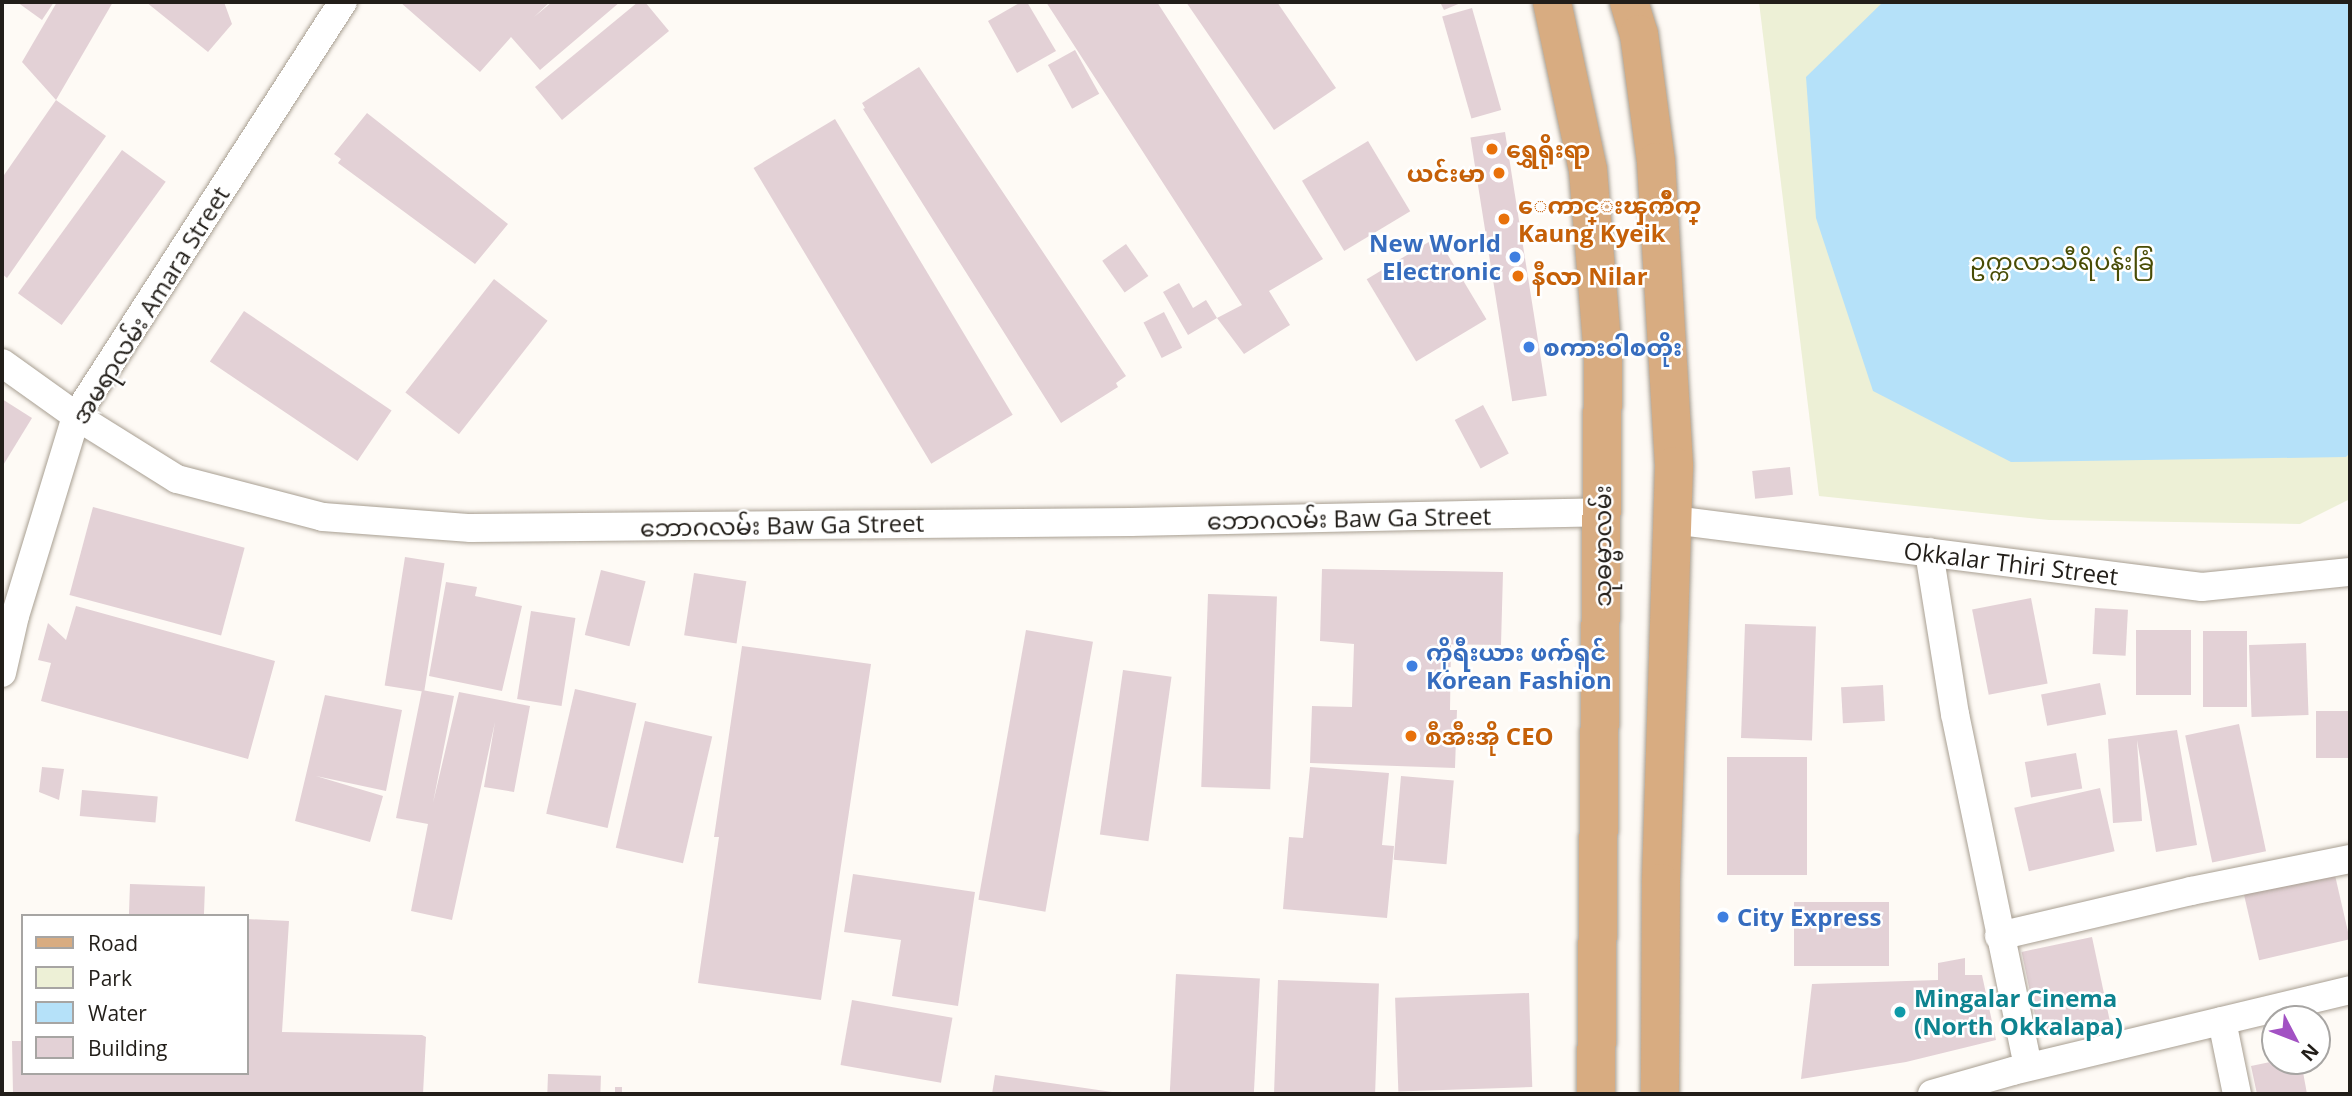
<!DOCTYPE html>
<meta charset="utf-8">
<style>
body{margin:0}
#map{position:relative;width:2352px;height:1096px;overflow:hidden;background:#fefaf5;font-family:"Open Sans","Noto Sans Myanmar",sans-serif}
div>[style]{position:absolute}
.green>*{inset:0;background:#edf0d6}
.water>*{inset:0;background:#b5e1f9}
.building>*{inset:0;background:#e3d1d6;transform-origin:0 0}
.roads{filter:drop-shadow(0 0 2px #a89f92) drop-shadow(0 0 2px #a89f92)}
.minor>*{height:28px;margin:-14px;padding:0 14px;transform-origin:14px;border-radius:14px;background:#fff}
.primary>*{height:38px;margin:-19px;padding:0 19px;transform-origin:19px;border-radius:19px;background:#d8ac81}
.dots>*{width:19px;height:19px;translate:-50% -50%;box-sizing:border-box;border:4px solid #fff;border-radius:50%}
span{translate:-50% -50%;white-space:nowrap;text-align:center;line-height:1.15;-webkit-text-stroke:5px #fff;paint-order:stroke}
.food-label{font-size:24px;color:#c56008;font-weight:700}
.left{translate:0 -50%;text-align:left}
.right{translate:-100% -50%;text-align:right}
.shop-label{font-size:24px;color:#366cbe;font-weight:700}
.park-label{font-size:24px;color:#484c05}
.street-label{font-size:24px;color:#221e19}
.culture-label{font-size:24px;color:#0d838f;font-weight:700}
.frame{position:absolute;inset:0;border:4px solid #221e19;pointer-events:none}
.legend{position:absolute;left:21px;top:914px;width:228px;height:161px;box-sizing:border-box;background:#fff;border:2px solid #a7a5a3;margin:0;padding:9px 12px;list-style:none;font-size:21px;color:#221e19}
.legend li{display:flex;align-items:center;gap:14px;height:35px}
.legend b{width:35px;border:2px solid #a7a5a3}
.north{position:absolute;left:2261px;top:1005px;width:70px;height:70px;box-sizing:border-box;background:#fff;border:2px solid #a7a5a3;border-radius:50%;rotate:132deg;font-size:19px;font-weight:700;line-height:28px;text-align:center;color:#221e19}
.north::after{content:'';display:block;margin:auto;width:24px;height:32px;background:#a252c3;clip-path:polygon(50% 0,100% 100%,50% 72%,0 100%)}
</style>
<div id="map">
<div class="green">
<div style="clip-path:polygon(1759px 2px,2350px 2px,2350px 499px,2300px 524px,2049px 520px,1819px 496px)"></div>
</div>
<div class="water">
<div style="clip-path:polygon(1883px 2px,2350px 2px,2350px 453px,2346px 457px,2011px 462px,1873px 391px,1816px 218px,1806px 77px)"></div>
</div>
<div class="building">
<div style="clip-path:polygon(17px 2px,54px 2px,42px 20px)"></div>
<div style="clip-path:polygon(57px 2px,113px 2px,56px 100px,22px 62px)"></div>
<div style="clip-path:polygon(146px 2px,224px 2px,232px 24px,208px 52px)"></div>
<div style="clip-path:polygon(400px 2px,550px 2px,534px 17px,552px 2px,620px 2px,540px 70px,511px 37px,480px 72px)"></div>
<div style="clip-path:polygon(638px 2px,645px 2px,669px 31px,562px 120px,535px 87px)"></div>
<div style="clip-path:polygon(1021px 2px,1027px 2px,1056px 51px,1017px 73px,988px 21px)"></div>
<div style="clip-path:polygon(1046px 2px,1157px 2px,1323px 259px,1269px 291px,1290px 325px,1244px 354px,1217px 318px,1242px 305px)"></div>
<div style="clip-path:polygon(1186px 2px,1277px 2px,1336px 88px,1274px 130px)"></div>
<div style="clip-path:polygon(1440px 2px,1463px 2px,1444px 10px)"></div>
<div style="left:1472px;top:8px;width:106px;height:31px;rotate:74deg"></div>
<div style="left:1075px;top:50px;width:50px;height:31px;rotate:61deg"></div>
<div style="clip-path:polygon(919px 67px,1126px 376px,1116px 383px,1118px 387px,1061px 423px,863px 109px,865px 108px,862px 103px)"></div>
<div style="clip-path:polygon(56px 100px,106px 136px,7px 278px,2px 274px,2px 178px)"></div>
<div style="clip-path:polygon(367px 113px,508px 224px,475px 264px,338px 163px,341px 159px,334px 154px)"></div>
<div style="left:835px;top:119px;width:345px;height:95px;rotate:59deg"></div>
<div style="left:1505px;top:132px;width:267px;height:35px;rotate:81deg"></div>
<div style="left:1368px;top:141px;width:82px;height:77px;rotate:59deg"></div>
<div style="left:122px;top:150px;width:54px;height:177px;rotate:36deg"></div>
<div style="left:1437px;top:237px;width:96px;height:82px;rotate:59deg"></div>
<div style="left:1126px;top:244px;width:39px;height:29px;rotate:55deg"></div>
<div style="left:494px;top:279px;width:68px;height:144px;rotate:38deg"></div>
<div style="clip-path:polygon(1179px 283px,1193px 308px,1206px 300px,1217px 318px,1188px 335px,1163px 292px)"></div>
<div style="left:244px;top:311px;width:178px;height:61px;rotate:34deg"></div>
<div style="left:1164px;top:312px;width:40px;height:23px;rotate:63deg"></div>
<div style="clip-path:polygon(2px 399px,32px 418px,2px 467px)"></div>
<div style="left:1483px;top:405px;width:55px;height:32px;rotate:62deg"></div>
<div style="left:1790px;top:467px;width:28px;height:38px;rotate:84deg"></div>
<div style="left:93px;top:507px;width:157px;height:91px;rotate:15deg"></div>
<div style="left:405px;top:557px;width:40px;height:130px;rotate:9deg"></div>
<div style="clip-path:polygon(1322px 569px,1503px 572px,1501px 645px,1426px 644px,1451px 645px,1450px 710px,1457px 710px,1455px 768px,1310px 763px,1312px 706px,1352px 707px,1354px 644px,1320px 641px)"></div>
<div style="left:601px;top:570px;width:46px;height:67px;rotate:14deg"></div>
<div style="left:694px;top:573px;width:53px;height:63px;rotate:9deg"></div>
<div style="clip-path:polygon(446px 582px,477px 587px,475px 596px,522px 606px,502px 691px,429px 676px)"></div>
<div style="left:1208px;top:594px;width:69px;height:193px;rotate:2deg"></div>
<div style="left:2031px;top:598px;width:87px;height:60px;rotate:79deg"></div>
<div style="clip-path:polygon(76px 606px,275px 661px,248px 759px,41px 701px,51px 663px,38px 660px,48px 623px,66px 640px)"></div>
<div style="left:2095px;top:608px;width:33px;height:46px;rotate:3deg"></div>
<div style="left:531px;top:611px;width:45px;height:89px;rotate:9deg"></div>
<div style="left:1745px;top:624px;width:71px;height:114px;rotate:2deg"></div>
<div style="left:1026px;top:630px;width:68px;height:274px;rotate:10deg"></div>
<div style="left:2136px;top:630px;width:55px;height:65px"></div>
<div style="left:2247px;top:631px;width:76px;height:44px;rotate:90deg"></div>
<div style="left:2306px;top:643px;width:72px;height:57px;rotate:88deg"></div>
<div style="clip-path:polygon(742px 646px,871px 664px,821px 1000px,698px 983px,719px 837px,714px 837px)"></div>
<div style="left:1123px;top:670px;width:49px;height:166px;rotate:8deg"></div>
<div style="left:2100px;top:683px;width:32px;height:60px;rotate:79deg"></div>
<div style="left:1883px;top:685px;width:36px;height:42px;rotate:87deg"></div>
<div style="left:575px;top:689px;width:63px;height:128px;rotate:13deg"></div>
<div style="clip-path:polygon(422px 690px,454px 696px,433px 803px,459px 692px,530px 706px,514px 792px,484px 787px,495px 722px,452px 920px,411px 911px,428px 824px,396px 818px)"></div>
<div style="clip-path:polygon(325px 695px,402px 710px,386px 791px,316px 776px,383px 796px,370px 842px,295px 821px)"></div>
<div style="left:2316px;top:711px;width:34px;height:47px"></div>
<div style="left:645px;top:721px;width:69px;height:130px;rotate:13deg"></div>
<div style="left:2239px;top:724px;width:130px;height:55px;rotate:78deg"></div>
<div style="clip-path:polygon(2177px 730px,2197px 845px,2156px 852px,2137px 740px,2142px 821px,2113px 823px,2108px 739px)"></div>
<div style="left:2076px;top:753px;width:36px;height:52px;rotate:80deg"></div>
<div style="left:1807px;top:757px;width:118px;height:80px;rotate:90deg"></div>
<div style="clip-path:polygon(42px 767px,64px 769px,59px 800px,39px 792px)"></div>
<div style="clip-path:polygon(1310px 767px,1389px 773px,1382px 845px,1394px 846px,1387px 918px,1283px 909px,1289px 837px,1303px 838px)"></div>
<div style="left:1401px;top:776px;width:53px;height:84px;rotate:5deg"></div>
<div style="left:2100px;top:788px;width:65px;height:88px;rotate:77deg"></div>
<div style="left:82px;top:790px;width:76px;height:26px;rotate:5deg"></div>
<div style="left:2334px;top:871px;width:70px;height:93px;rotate:77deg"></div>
<div style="clip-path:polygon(853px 874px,975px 892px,958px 1006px,892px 996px,901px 940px,844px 932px)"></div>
<div style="left:130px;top:884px;width:75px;height:32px;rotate:2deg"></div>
<div style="left:1794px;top:902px;width:95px;height:64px"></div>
<div style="clip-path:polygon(247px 919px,289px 921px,282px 1032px,422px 1035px,426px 1037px,423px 1094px,13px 1094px,12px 1041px,23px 1041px,23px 1073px,247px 1073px)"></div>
<div style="left:2092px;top:937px;width:85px;height:72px;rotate:78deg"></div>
<div style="clip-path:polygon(1965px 958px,1965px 975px,1982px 975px,1996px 1040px,1906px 1062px,1801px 1079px,1812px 984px,1938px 980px,1938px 963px)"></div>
<div style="left:1176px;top:974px;width:84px;height:120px;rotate:3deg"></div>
<div style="left:1278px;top:980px;width:101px;height:114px;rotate:2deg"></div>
<div style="left:1529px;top:993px;width:94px;height:134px;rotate:88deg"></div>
<div style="left:852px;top:1000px;width:102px;height:66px;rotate:10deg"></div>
<div style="clip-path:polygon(2275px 1061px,2301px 1061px,2307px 1094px,2257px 1094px,2251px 1066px)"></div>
<div style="left:548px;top:1074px;width:53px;height:20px;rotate:2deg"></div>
<div style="clip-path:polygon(995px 1075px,1119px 1093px,1119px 1094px,992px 1094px)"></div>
<div style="left:615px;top:1087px;width:7px;height:7px"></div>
</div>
<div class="roads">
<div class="minor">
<div style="left:2px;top:363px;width:91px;rotate:35.6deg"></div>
<div style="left:76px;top:416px;width:119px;rotate:32deg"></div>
<div style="left:177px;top:479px;width:151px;rotate:14.6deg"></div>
<div style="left:323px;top:517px;width:148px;rotate:4.3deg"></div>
<div style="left:471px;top:528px;width:660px;rotate:-0.52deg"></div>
<div style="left:1131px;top:522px;width:471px;rotate:-1.2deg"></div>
<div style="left:1673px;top:520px;width:533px;rotate:7.22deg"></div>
<div style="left:2202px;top:587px;width:149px;rotate:-5.8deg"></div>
<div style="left:1929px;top:552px;width:164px;rotate:80.9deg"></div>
<div style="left:1955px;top:714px;width:360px;rotate:78.3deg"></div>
<div style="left:2px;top:673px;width:58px;rotate:-77.2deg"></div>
<div style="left:15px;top:616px;width:209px;rotate:-73deg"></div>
<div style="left:76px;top:416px;width:493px;rotate:-57.2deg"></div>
<div style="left:1999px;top:936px;width:197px;rotate:-13.2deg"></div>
<div style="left:2191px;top:891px;width:162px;rotate:-11.4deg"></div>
<div style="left:2222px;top:1021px;width:75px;rotate:78.4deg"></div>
<div style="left:1932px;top:1094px;width:84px;rotate:-15.9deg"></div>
<div style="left:2013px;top:1071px;width:347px;rotate:-13.5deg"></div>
</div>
<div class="primary">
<div style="left:1552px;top:2px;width:172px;rotate:77.9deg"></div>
<div style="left:1588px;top:170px;width:189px;rotate:85.4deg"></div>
<div style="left:1603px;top:358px;width:736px;rotate:90.54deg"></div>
<div style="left:1629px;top:2px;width:34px;rotate:73deg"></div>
<div style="left:1639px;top:34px;width:129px;rotate:82.4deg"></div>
<div style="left:1656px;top:162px;width:305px;rotate:86.6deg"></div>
<div style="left:1674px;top:466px;width:417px;rotate:91.8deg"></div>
<div style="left:1661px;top:883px;width:211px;rotate:90.3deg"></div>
</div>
</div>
<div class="dots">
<div style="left:1492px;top:149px;background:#e8710a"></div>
<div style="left:1499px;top:173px;background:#e8710a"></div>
<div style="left:1504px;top:219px;background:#e8710a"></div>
<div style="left:1515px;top:257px;background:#3f7fe0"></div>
<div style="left:1518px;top:276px;background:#e8710a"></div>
<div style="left:1529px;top:347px;background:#3f7fe0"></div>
<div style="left:1412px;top:666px;background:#3f7fe0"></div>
<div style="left:1411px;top:736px;background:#e8710a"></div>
<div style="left:1723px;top:917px;background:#3f7fe0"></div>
<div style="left:1900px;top:1012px;background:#0f9aa8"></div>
</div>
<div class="food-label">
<span class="left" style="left:1506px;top:149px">ရွှေရိုးရာ</span>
<span class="right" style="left:1485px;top:173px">ယင်းမာ</span>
<span class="left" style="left:1518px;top:219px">ေကာင္းၾကိဳက္<br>Kaung Kyeik</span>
<span class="left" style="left:1532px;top:276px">နီလာ Nilar</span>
<span class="left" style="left:1425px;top:736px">စီအီးအို CEO</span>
</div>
<div class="shop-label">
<span class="right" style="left:1501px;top:257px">New World<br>Electronic</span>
<span class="left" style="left:1543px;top:347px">စကားဝါစတိုး</span>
<span class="left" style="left:1426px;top:666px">ကိုရီးယား ဖက်ရှင်<br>Korean Fashion</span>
<span class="left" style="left:1737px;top:917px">City Express</span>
</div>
<div class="park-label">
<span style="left:2062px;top:261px">ဥက္ကလာသီရိပန်းခြံ</span>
</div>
<div class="street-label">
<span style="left:150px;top:305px;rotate:-58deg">အမရာလမ်း Amara Street</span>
<span style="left:1349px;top:518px;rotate:-1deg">ဘောဂလမ်း Baw Ga Street</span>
<span style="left:782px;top:525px;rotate:-1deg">ဘောဂလမ်း Baw Ga Street</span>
<span style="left:1602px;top:546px;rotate:-90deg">သုဓမ္မာလမ်း</span>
<span style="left:2011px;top:563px;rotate:7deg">Okkalar Thiri Street</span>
</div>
<div class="culture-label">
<span class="left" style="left:1914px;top:1012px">Mingalar Cinema<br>(North Okkalapa)</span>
</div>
<div class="frame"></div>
<ul class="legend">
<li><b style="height:9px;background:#d8ac81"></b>Road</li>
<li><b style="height:19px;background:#edf0d6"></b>Park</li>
<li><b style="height:19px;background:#b5e1f9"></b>Water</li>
<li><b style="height:19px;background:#e3d1d6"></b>Building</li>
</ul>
<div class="north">N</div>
</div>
